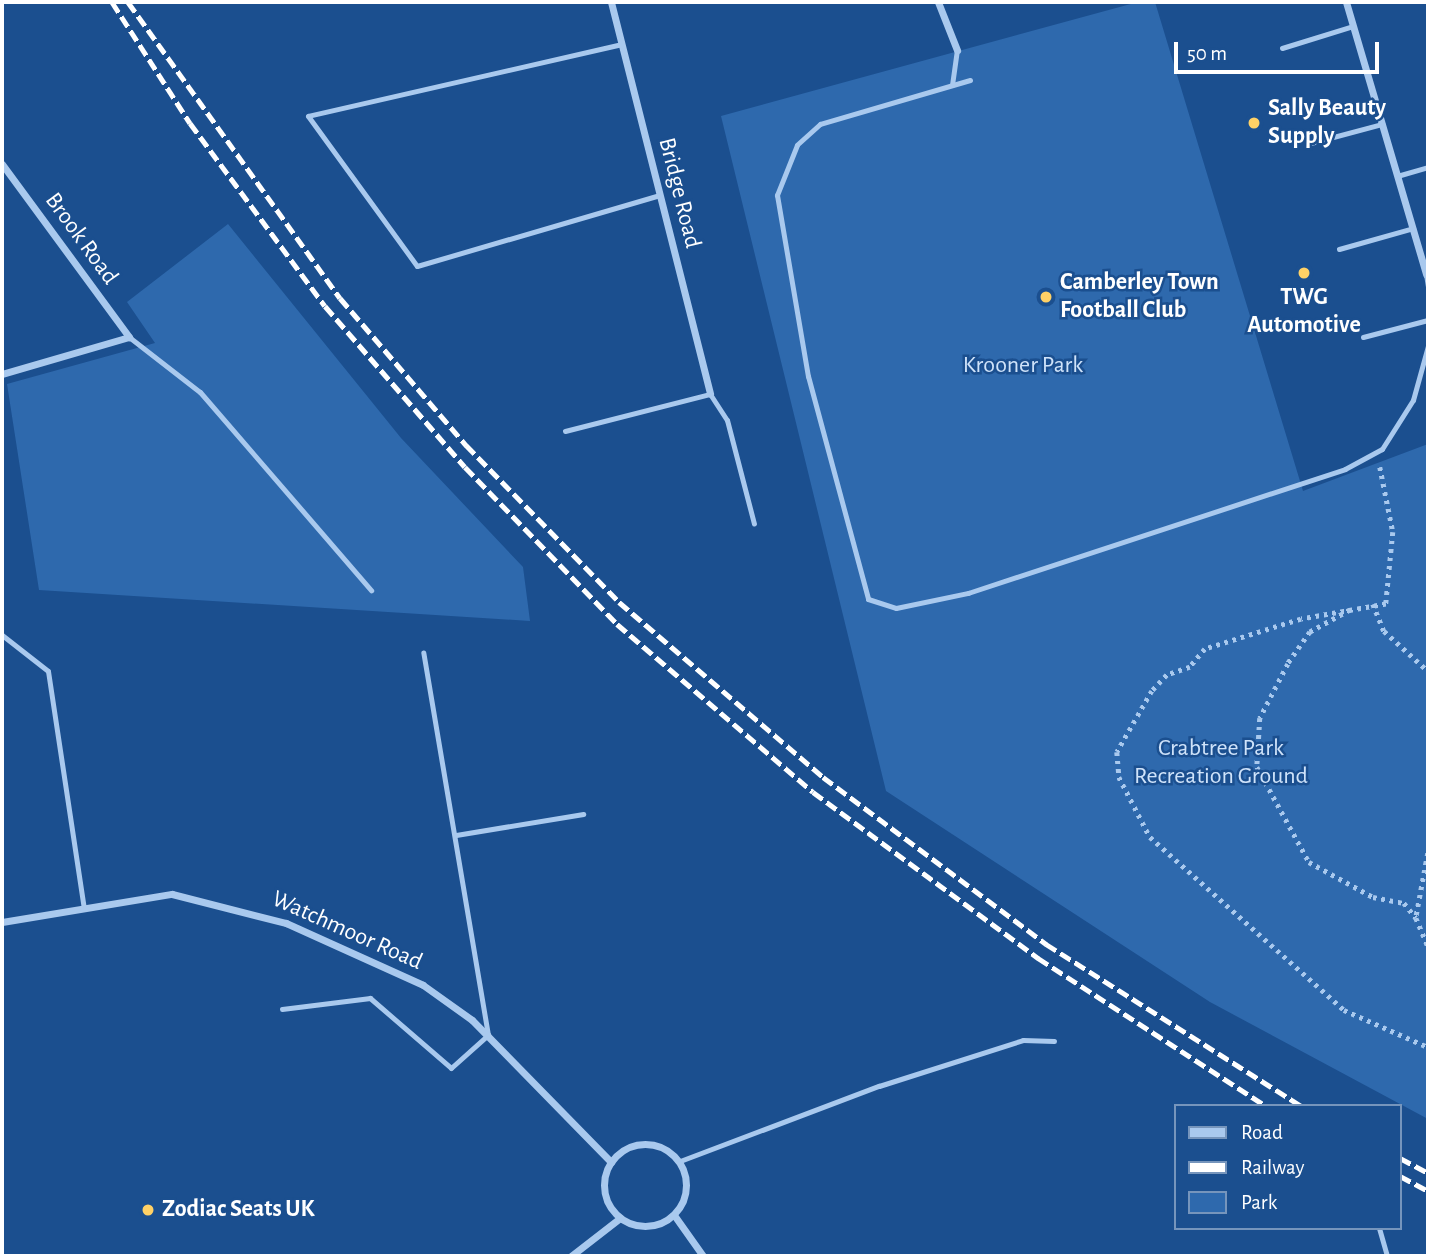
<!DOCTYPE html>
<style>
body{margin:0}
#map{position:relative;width:1430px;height:1258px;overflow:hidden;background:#1b4f8f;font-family:"Alegreya Sans",sans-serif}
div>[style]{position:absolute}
.green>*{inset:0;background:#2e69ad}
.path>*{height:4.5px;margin-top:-2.25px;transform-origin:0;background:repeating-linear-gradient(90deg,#a9c9ee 0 3.5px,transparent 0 8.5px)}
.lane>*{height:5px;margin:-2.5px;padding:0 2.5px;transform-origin:2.5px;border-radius:2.5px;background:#a9c9ee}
.street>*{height:7px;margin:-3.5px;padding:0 3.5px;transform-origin:3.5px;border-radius:3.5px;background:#a9c9ee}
.street>.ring{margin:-3.5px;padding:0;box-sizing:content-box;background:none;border:7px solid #a9c9ee;border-radius:50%}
.rail>*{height:5px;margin-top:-2.5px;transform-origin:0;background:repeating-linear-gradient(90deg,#fff 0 12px,transparent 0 17px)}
.dots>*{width:19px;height:19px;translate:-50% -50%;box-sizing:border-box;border:4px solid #1b4f8f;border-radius:50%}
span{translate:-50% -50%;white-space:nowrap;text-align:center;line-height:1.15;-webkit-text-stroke:5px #1b4f8f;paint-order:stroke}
.poi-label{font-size:24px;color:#fff;font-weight:700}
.left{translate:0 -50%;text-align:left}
.street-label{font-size:24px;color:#fff}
.park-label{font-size:24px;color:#cfe3fa}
.frame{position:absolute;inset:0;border:4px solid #fff;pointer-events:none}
.legend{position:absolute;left:1174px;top:1104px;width:228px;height:126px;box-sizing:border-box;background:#1b4f8f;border:2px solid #7695bc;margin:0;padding:9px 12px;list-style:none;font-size:21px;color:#fff}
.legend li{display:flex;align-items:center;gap:14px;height:35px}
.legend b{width:35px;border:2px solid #7695bc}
.scale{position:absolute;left:1174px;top:42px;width:205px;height:32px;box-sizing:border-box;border:4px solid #fff;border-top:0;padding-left:9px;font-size:21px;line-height:24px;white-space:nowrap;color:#fff;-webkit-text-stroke:5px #1b4f8f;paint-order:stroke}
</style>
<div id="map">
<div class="green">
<div style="clip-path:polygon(1138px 2px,1155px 2px,1303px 491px,1428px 444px,1428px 1119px,1210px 1002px,886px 791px,721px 116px)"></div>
<div style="clip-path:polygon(228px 224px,401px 438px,523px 567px,530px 621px,39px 590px,7px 384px,155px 343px,127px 302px)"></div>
</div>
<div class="path">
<div style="left:1380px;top:467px;width:66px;rotate:78.7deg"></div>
<div style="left:1393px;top:532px;width:72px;rotate:95.6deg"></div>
<div style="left:1386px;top:604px;width:86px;rotate:170deg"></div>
<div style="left:1301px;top:619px;width:101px;rotate:162.6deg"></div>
<div style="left:1205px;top:649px;width:23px;rotate:130deg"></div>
<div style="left:1190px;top:667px;width:24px;rotate:161deg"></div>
<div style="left:1167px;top:675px;width:22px;rotate:133deg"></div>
<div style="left:1152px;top:691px;width:70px;rotate:119.8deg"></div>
<div style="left:1117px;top:752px;width:25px;rotate:85deg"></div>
<div style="left:1119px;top:777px;width:68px;rotate:62.7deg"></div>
<div style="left:1150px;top:837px;width:260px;rotate:41.7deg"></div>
<div style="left:1344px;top:1010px;width:92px;rotate:23.8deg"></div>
<div style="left:1373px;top:604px;width:29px;rotate:68deg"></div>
<div style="left:1384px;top:631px;width:59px;rotate:42.3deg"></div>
<div style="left:1350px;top:610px;width:46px;rotate:151.2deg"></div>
<div style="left:1310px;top:632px;width:39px;rotate:125deg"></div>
<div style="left:1288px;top:664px;width:61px;rotate:117.4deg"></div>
<div style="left:1260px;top:718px;width:49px;rotate:93.5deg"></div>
<div style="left:1257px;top:767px;width:108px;rotate:61.3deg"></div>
<div style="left:1309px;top:862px;width:73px;rotate:28.7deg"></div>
<div style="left:1373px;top:897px;width:32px;rotate:11deg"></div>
<div style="left:1404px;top:903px;width:19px;rotate:51deg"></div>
<div style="left:1428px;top:853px;width:66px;rotate:100.5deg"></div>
<div style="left:1416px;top:918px;width:30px;rotate:67deg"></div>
</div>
<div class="lane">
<div style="left:622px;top:44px;width:322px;rotate:167.1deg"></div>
<div style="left:308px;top:116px;width:185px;rotate:54deg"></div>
<div style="left:417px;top:266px;width:253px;rotate:-16.3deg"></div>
<div style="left:1282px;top:48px;width:74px;rotate:-17.2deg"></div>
<div style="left:970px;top:80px;width:156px;rotate:163.7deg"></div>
<div style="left:820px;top:124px;width:31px;rotate:138deg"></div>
<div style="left:797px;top:145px;width:54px;rotate:111.8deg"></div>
<div style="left:777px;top:195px;width:184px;rotate:80.3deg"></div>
<div style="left:808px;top:376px;width:231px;rotate:74.9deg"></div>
<div style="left:868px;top:599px;width:29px;rotate:18deg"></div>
<div style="left:896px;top:608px;width:74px;rotate:-11.8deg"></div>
<div style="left:968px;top:593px;width:397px;rotate:-18.2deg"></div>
<div style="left:1345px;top:469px;width:42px;rotate:-28.4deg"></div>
<div style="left:1382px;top:449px;width:58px;rotate:-57.7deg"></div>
<div style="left:1413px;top:400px;width:56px;rotate:-74.5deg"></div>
<div style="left:952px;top:85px;width:35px;rotate:-82deg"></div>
<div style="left:1307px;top:144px;width:78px;rotate:-14.9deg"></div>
<div style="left:1397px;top:176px;width:32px;rotate:-16deg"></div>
<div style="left:1339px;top:249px;width:77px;rotate:-15.8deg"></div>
<div style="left:1426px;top:274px;width:12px;rotate:81deg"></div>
<div style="left:129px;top:337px;width:90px;rotate:37.8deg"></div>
<div style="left:200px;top:392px;width:262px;rotate:49.2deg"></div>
<div style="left:1363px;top:337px;width:67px;rotate:-14.7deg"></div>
<div style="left:565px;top:431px;width:150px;rotate:-14.3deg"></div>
<div style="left:710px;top:394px;width:31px;rotate:57deg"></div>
<div style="left:727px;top:420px;width:107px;rotate:75.4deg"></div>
<div style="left:2px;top:635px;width:58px;rotate:38deg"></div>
<div style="left:48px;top:671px;width:240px;rotate:81.4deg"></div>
<div style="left:456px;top:835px;width:129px;rotate:-9.4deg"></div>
<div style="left:282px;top:1009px;width:89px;rotate:-7.1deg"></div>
<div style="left:370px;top:998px;width:107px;rotate:40.8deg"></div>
<div style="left:451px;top:1068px;width:50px;rotate:-41.7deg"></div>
<div style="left:488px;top:1035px;width:388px;rotate:-99.6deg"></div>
<div style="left:680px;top:1161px;width:213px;rotate:-20.7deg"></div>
<div style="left:879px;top:1086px;width:151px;rotate:-17.7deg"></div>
<div style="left:1023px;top:1040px;width:31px;rotate:2deg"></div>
<div style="left:1379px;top:1228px;width:29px;rotate:74deg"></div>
</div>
<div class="street">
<div style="left:611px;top:2px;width:404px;rotate:75.8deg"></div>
<div style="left:938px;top:2px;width:52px;rotate:68.4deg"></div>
<div style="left:1346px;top:2px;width:284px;rotate:73.6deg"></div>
<div style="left:2px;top:164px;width:215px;rotate:53.7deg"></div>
<div style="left:129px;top:337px;width:132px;rotate:163.8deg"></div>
<div style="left:2px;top:922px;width:172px;rotate:-9.4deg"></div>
<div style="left:172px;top:894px;width:118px;rotate:14.3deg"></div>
<div style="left:286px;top:923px;width:150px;rotate:24.3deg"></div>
<div style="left:423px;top:985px;width:60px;rotate:35.5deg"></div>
<div style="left:472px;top:1020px;width:199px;rotate:45.6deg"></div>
<div class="ring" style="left:604px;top:1144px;width:75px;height:75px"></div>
<div style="left:674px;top:1215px;width:50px;rotate:54.7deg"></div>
<div style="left:571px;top:1256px;width:62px;rotate:-37.8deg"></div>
</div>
<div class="rail">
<div style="left:112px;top:2px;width:144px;rotate:57.2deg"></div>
<div style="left:190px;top:123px;width:227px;rotate:53.6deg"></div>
<div style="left:325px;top:306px;width:213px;rotate:49deg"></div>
<div style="left:465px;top:467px;width:219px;rotate:45.9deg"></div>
<div style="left:617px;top:624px;width:258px;rotate:40.6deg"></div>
<div style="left:813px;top:792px;width:280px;rotate:36.4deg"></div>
<div style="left:1038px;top:958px;width:272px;rotate:33deg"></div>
<div style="left:128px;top:2px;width:364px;rotate:54.4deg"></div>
<div style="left:340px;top:298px;width:194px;rotate:49.4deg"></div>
<div style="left:466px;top:445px;width:219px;rotate:45.7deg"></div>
<div style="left:619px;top:602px;width:269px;rotate:40.6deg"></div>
<div style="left:823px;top:777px;width:279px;rotate:36.8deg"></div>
<div style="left:1046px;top:944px;width:302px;rotate:32.4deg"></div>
<div style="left:1400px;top:1158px;width:32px;rotate:28deg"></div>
<div style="left:1400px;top:1176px;width:32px;rotate:28deg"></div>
</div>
<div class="dots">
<div style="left:1254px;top:123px;background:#ffd166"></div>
<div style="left:1304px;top:273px;background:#ffd166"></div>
<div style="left:1046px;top:297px;background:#ffd166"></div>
<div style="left:148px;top:1210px;background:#ffd166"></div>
</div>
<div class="poi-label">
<span class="left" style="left:1268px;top:123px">Sally Beauty<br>Supply</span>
<span class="left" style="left:1060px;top:297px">Camberley Town<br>Football Club</span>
<span style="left:1304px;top:312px">TWG<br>Automotive</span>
<span class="left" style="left:162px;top:1210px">Zodiac Seats UK</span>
</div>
<div class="street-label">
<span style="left:679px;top:193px;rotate:76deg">Bridge Road</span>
<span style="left:81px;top:239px;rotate:54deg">Brook Road</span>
<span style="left:347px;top:931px;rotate:24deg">Watchmoor Road</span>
</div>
<div class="park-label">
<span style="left:1023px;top:366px">Krooner Park</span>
<span style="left:1221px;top:763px">Crabtree Park<br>Recreation Ground</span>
</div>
<div class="frame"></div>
<ul class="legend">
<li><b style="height:9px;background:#a9c9ee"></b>Road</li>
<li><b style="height:9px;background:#fff"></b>Railway</li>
<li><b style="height:19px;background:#2e69ad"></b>Park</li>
</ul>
<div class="scale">50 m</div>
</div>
